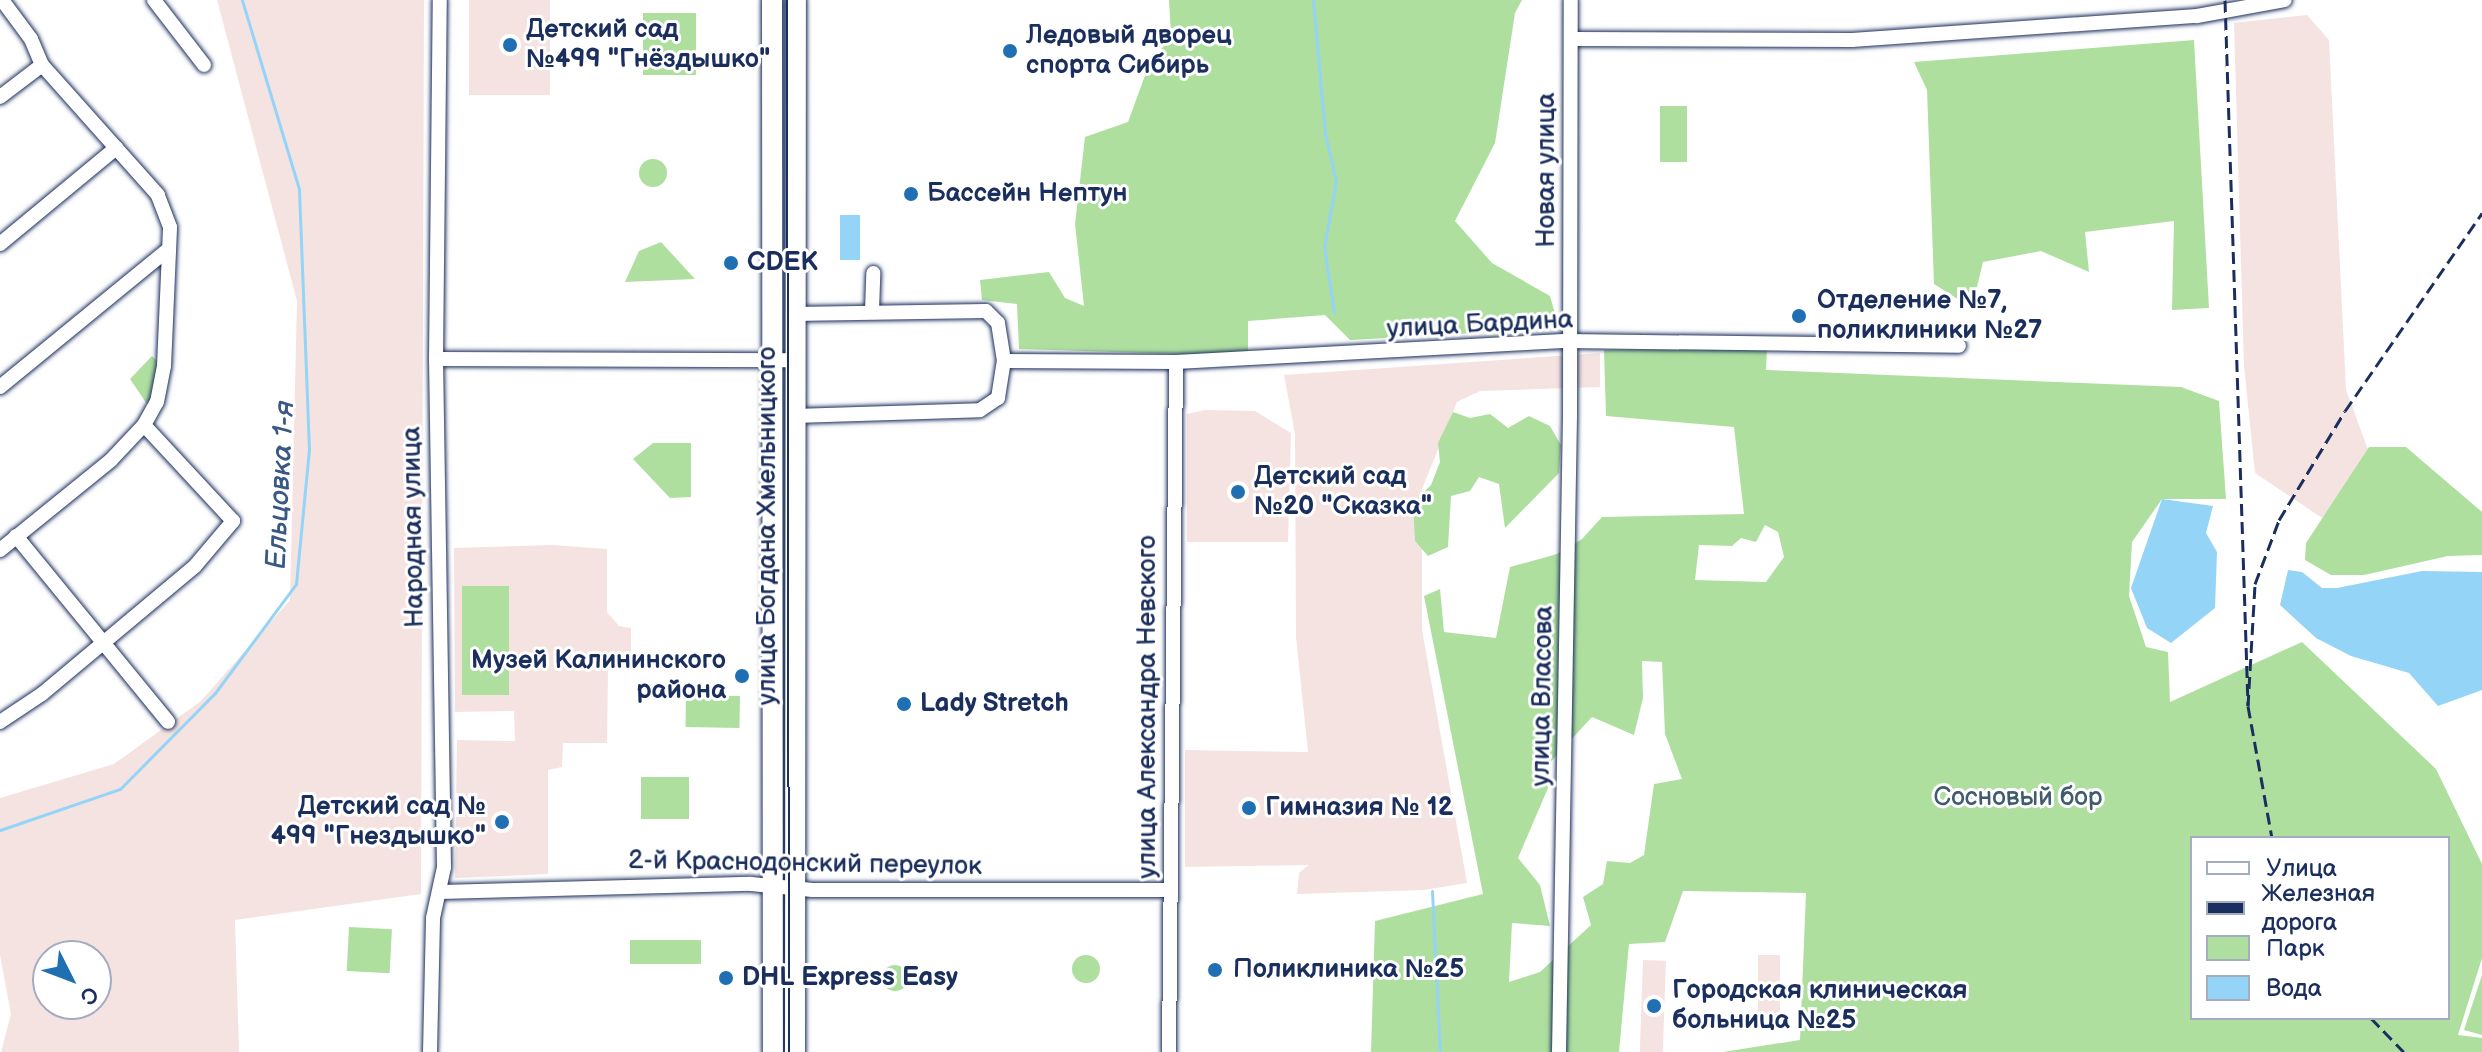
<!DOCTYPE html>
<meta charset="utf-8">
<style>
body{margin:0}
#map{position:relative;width:2482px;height:1052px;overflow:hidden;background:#fff;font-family:"Balsamiq Sans",sans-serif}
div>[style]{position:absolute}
.built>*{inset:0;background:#f5e3e2;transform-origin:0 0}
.green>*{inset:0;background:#aedf9f;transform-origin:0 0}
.round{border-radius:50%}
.water>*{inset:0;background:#94d4f6;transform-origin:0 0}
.stream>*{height:3px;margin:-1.5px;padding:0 1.5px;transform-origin:1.5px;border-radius:1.5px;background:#94d4f6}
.roads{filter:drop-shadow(0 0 2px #1b2f5e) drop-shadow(0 0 2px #1b2f5e)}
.minor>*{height:14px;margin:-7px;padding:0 7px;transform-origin:7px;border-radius:7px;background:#fff}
.highway>*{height:20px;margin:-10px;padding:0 10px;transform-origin:10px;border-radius:10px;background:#fff}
.tram>*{height:2px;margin:-1px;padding:0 1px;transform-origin:1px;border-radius:1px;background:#1b2f5e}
.rail>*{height:3px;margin-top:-1.5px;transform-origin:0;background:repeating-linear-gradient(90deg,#1b2f5e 0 12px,transparent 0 18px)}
.dots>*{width:22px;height:22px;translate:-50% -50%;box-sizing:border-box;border:4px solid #fff;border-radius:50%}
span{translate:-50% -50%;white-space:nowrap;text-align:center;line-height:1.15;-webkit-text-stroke:6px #fff;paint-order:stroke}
.poi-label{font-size:26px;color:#1b2f5e;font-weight:700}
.left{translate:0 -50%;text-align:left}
.right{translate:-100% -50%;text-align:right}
.street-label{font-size:26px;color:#1b2f5e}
.park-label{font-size:26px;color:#405b6e}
.water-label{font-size:28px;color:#395884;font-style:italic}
.legend{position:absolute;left:2190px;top:836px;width:260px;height:184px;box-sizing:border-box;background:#fff;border:2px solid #a4acbf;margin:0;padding:10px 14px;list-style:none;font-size:24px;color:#1b2f5e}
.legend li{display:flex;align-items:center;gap:16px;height:40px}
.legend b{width:40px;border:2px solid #a4acbf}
.north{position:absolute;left:32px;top:940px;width:80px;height:80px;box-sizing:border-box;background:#fff;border:2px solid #a4acbf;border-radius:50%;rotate:132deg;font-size:22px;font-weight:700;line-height:32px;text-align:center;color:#1b2f5e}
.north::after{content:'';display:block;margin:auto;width:28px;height:36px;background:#1f6fb2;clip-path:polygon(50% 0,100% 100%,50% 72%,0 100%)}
</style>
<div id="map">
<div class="built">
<div style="clip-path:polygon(evenodd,217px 0,424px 0,421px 894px,235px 920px,239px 1052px,1px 1052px,11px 1014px,0 955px,0 798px,114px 764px,201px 701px,290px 600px,297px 301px,217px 0,48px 956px,96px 956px,96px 1004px,48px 1004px,48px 956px)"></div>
<div style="left:469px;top:0;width:81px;height:95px"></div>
<div style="clip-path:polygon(2307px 15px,2329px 40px,2346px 390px,2372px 460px,2322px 518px,2255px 473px,2244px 366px,2234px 23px)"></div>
<div style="clip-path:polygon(1600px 353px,1600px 387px,1480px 391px,1457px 402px,1422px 489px,1422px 630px,1467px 883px,1424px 890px,1297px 894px,1299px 873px,1309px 865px,1185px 867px,1185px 750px,1308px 752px,1296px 637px,1295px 434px,1284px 375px)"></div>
<div style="clip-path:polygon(1205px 410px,1255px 411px,1291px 433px,1288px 542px,1187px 542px,1187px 414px)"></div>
<div style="clip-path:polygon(553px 545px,607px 549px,607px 612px,619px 626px,631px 628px,631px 656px,618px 658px,608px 669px,607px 743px,563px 743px,562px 767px,548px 770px,548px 874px,455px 878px,457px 740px,515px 741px,514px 711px,455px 712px,454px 548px)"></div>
<div style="left:1758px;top:955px;width:22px;height:69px"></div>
<div style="left:1643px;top:960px;width:23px;height:92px;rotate:2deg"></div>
</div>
<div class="green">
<div style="clip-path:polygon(1169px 0,1522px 0,1515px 13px,1495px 143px,1455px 221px,1492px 263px,1550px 296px,1559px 328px,1350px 340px,1325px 315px,1248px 321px,1248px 356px,1019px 349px,1017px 304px,982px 300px,980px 280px,1049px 272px,1065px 298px,1084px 306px,1075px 224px,1085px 137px,1128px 122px,1147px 70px,1171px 35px)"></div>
<div style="left:643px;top:13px;width:53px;height:62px"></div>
<div style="clip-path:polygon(2194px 40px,2209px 308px,2172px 310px,2174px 221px,2085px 232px,2089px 272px,2041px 251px,1983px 262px,1972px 308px,1934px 284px,1927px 90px,1914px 62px)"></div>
<div style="left:1660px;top:106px;width:27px;height:56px"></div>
<div class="round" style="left:639px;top:159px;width:28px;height:28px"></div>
<div style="clip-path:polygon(661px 242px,695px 279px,625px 282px,639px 251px)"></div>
<div style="clip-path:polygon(evenodd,1767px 348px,1766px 370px,2181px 387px,2219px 401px,2226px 499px,2162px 499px,2132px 542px,2129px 596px,2146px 647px,2168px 652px,2170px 702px,2302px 642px,2436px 769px,2482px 864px,2482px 958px,2458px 1035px,2482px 1038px,2482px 1052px,1723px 1052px,1800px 1040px,1806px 893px,1683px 891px,1665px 942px,1629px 944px,1619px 1052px,1371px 1052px,1375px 921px,1483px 894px,1424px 596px,1440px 589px,1444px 632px,1496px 638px,1510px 567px,1557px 554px,1582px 539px,1602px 517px,1744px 514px,1734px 427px,1606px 416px,1604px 350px,1767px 348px,1765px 525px,1778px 532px,1784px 557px,1766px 582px,1695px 580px,1699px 545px,1732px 546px,1741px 538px,1756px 542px,1765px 525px,1767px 348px,1642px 661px,1662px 662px,1665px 734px,1682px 779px,1654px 784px,1644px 855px,1630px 863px,1607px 861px,1603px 884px,1583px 897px,1591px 925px,1540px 972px,1509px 982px,1512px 923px,1550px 926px,1540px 885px,1518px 858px,1548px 788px,1545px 768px,1592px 717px,1634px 735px,1643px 698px,1642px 661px,1767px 348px,2192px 838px,2448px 838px,2448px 1018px,2192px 1018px,2192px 838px)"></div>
<div style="clip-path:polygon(152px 356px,159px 363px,149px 407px,130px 379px)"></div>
<div style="clip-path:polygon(1453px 412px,1470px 418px,1490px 414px,1508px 428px,1529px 416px,1550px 426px,1561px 445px,1559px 473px,1505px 528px,1499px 484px,1479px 477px,1470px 491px,1451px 496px,1448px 547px,1428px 556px,1415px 541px,1413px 503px,1431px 485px,1440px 462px,1438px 443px)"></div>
<div style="clip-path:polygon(653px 443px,691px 443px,691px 497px,670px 498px,633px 459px)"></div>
<div style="clip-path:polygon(2369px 447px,2406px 447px,2482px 512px,2482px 555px,2448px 556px,2364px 575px,2331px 575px,2305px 560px,2306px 543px)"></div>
<div style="left:462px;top:586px;width:47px;height:109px"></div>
<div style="left:686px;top:695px;width:54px;height:32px;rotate:1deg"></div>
<div style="left:641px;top:777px;width:48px;height:42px"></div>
<div style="left:349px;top:927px;width:43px;height:44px;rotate:3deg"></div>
<div style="left:701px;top:940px;width:24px;height:71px;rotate:90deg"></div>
<div class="round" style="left:1072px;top:955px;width:28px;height:28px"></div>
<div class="round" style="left:882px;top:965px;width:26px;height:26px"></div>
<div style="clip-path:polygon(2482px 975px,2482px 1035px,2464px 1030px)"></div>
</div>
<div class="water">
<div style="left:840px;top:215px;width:20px;height:45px"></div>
<div style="clip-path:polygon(2162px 499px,2213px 506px,2206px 533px,2217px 552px,2215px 608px,2171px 643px,2147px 628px,2131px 588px)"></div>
<div style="clip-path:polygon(2288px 570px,2302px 572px,2322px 588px,2337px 588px,2422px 571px,2482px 572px,2482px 690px,2438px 706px,2409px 673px,2351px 656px,2316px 638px,2280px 605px)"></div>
</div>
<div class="stream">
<div style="left:1313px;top:0;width:135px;rotate:84.9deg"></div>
<div style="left:1325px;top:134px;width:48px;rotate:76.8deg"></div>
<div style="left:1336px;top:181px;width:67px;rotate:100.3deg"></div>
<div style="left:1324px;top:247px;width:66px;rotate:81.3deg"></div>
<div style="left:0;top:830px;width:127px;rotate:-18.9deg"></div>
<div style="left:120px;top:789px;width:135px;rotate:-45.3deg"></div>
<div style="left:215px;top:693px;width:136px;rotate:-53.4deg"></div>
<div style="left:296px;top:584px;width:135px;rotate:-84.5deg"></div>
<div style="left:309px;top:450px;width:261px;rotate:-92.2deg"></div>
<div style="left:299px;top:189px;width:197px;rotate:-106.8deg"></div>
<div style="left:1432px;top:891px;width:161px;rotate:87.2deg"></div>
</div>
<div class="roads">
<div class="minor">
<div style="left:154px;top:0;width:82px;rotate:52.4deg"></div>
<div style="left:1572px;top:39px;width:280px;rotate:0.2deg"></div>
<div style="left:1852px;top:40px;width:346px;rotate:-4deg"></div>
<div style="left:2197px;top:16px;width:89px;rotate:-10.3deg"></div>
<div style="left:0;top:97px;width:53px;rotate:-37.3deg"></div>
<div style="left:0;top:244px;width:151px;rotate:-39.6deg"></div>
<div style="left:872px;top:311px;width:38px;rotate:-88deg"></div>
<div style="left:793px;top:314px;width:193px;rotate:-0.9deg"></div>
<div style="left:986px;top:311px;width:17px;rotate:45deg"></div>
<div style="left:998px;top:323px;width:38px;rotate:81deg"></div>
<div style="left:436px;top:359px;width:357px;rotate:0.2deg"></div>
<div style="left:0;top:387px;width:215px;rotate:-39.3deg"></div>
<div style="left:794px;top:416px;width:186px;rotate:-1.8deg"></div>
<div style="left:980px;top:410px;width:22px;rotate:-34deg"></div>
<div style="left:998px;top:398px;width:37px;rotate:-81deg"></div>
<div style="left:1004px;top:361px;width:172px;rotate:0.3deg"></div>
<div style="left:1176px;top:362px;width:392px;rotate:-3.1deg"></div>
<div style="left:1567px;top:341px;width:392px;rotate:0.7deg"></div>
<div style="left:16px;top:536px;width:240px;rotate:50.7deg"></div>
<div style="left:0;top:550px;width:143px;rotate:-39deg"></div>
<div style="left:111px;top:460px;width:48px;rotate:-46.7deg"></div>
<div style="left:144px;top:425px;width:26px;rotate:-61deg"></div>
<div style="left:157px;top:402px;width:37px;rotate:-79deg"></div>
<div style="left:164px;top:366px;width:139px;rotate:-87.5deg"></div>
<div style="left:170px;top:227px;width:34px;rotate:-111deg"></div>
<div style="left:158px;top:195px;width:174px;rotate:-131.7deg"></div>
<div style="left:42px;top:65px;width:28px;rotate:-113deg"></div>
<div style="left:31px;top:39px;width:49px;rotate:-126.6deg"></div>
<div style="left:0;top:722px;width:50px;rotate:-33.7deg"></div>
<div style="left:42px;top:694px;width:199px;rotate:-39.9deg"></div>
<div style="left:195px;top:566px;width:59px;rotate:-49.8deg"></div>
<div style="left:233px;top:521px;width:131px;rotate:-132.8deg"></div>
<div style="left:440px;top:892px;width:311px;rotate:-1.5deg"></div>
<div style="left:751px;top:884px;width:62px;rotate:5.5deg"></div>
<div style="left:813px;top:890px;width:358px"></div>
<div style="left:430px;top:1052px;width:134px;rotate:-88.7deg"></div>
<div style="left:433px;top:918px;width:52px;rotate:-77.8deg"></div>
<div style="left:444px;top:867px;width:508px;rotate:-90.9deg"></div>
<div style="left:436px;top:359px;width:359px;rotate:-89.4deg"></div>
<div style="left:1169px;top:1052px;width:690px;rotate:-89.42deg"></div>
<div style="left:1559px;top:1052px;width:636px;rotate:-89.01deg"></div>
<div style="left:1570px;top:416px;width:416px;rotate:-89.9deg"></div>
</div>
<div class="highway">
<div style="left:772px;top:0;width:1052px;rotate:89.95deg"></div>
<div style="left:795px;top:1052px;width:1052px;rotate:-89.95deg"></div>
</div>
</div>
<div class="tram">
<div style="left:787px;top:0;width:1052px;rotate:89.89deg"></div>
</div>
<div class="rail">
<div style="left:2225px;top:0;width:706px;rotate:88.13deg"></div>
<div style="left:2248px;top:706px;width:122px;rotate:-86.7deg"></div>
<div style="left:2255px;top:584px;width:68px;rotate:-69.4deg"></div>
<div style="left:2279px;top:520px;width:127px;rotate:-58.8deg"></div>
<div style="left:2345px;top:411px;width:241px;rotate:-55.3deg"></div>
<div style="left:2248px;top:706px;width:134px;rotate:79.7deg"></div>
<div style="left:2371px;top:1018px;width:47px;rotate:45.9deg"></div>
</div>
<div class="dots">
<div style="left:510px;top:45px;background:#1f6fb2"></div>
<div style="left:1010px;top:51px;background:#1f6fb2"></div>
<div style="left:911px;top:194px;background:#1f6fb2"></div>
<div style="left:731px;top:263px;background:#1f6fb2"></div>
<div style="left:1799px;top:316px;background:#1f6fb2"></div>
<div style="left:1238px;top:492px;background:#1f6fb2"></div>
<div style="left:742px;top:676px;background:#1f6fb2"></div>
<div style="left:904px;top:704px;background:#1f6fb2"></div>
<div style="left:1249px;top:808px;background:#1f6fb2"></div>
<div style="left:502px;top:822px;background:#1f6fb2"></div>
<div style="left:1215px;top:970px;background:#1f6fb2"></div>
<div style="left:726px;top:978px;background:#1f6fb2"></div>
<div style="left:1654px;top:1006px;background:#1f6fb2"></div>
</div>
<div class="poi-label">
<span class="left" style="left:526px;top:45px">Детский сад<br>№499 "Гнёздышко"</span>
<span class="left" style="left:1026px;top:51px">Ледовый дворец<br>спорта Сибирь</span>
<span class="left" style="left:927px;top:194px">Бассейн Нептун</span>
<span class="left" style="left:747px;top:263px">CDEK</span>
<span class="left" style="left:1817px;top:316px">Отделение №7,<br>поликлиники №27</span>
<span class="left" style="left:1254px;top:492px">Детский сад<br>№20 "Сказка"</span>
<span class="right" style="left:726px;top:676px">Музей Калининского<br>района</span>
<span class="left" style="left:920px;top:704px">Lady Stretch</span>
<span class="right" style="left:486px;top:822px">Детский сад №<br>499 "Гнездышко"</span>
<span class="left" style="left:1265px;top:808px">Гимназия № 12</span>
<span class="left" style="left:1233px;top:970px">Поликлиника №25</span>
<span class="left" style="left:742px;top:978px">DHL Express Easy</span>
<span class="left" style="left:1672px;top:1006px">Городская клиническая<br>больница №25</span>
</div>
<div class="street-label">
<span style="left:1547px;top:170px;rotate:-90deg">Новая улица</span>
<span style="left:1480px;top:325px;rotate:-3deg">улица Бардина</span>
<span style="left:768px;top:526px;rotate:-90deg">улица Богдана Хмельницкого</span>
<span style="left:414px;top:527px;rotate:-91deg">Народная улица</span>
<span style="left:1543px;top:696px;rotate:-89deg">улица Власова</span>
<span style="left:1148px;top:707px;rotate:-90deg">улица Александра Невского</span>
<span style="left:805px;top:864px;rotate:1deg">2-й Краснодонский переулок</span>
</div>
<div class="park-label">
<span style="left:2018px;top:798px">Сосновый бор</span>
</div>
<div class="water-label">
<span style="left:281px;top:485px;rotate:-87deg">Ельцовка 1-я</span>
</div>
<ul class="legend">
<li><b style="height:10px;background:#fff"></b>Улица</li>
<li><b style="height:10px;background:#1b2f5e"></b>Железная дорога</li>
<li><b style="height:22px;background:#aedf9f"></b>Парк</li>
<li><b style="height:22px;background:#94d4f6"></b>Вода</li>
</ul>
<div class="north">С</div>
</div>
